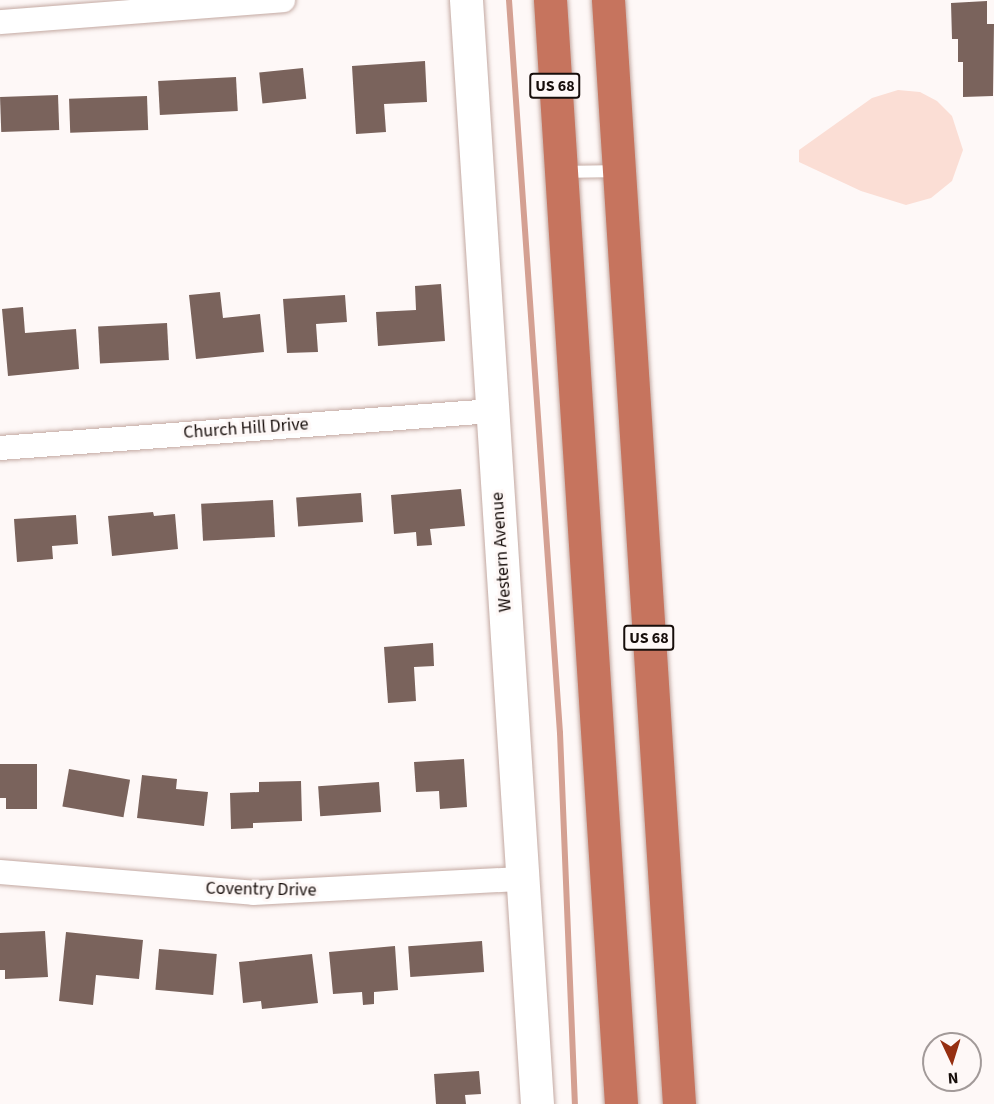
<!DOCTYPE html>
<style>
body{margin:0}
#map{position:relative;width:994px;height:1104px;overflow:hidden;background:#fef8f7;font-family:"Source Sans 3",sans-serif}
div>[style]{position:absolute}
.green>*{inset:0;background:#fbded5}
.stream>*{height:6px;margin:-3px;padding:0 3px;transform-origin:3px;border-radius:3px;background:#d4a092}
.building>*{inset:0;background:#7a635c;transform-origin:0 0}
.roads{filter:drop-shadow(0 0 2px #c3a9a2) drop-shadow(0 0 2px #c3a9a2)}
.lane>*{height:12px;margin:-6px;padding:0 6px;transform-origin:6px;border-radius:6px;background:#fff}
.street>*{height:24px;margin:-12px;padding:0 12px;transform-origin:12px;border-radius:12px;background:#fff}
.secondary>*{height:33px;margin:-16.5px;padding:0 16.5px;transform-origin:16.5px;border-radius:16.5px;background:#fff}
.highway>*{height:33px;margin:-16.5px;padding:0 16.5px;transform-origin:16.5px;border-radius:16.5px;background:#c6745e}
span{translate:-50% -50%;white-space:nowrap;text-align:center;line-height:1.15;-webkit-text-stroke:6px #fef8f7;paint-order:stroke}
.shield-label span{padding:2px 4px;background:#fef8f7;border:2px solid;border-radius:4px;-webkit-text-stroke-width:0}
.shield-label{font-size:16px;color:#170e0b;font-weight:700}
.street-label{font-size:18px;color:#170e0b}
.north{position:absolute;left:922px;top:1032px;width:60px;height:60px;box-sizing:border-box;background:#fef8f7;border:2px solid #a29a99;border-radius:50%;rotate:176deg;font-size:16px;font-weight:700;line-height:24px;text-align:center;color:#170e0b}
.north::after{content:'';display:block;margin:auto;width:21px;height:27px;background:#962f11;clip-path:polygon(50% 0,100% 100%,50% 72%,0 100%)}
</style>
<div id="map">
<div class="green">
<div style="clip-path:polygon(898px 90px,920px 92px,937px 101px,952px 116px,963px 150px,952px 181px,931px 198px,906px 205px,861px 191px,799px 162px,799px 150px,872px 98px)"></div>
</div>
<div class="stream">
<div style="left:509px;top:0;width:735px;rotate:86.02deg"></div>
<div style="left:560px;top:733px;width:371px;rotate:87.7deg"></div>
</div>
<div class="building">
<div style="clip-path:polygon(987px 1px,987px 24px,994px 24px,993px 96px,963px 97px,963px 62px,958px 62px,958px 39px,952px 39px,951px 3px)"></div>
<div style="clip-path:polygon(425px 61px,427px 102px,384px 104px,386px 132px,356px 134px,352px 66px)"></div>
<div style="left:303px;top:68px;width:31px;height:44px;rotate:84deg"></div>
<div style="left:236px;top:77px;width:34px;height:78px;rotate:87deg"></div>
<div style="left:58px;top:95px;width:35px;height:58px;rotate:88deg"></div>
<div style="left:147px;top:96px;width:34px;height:78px;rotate:88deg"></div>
<div style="clip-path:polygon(441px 284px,445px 341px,378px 346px,376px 312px,416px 310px,415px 286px)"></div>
<div style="clip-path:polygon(220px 292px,223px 318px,260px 314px,264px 352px,196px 359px,189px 295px)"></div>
<div style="clip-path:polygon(345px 295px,347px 322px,316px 324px,318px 352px,287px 353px,283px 299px)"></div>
<div style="clip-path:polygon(23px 307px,25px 333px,76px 329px,79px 369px,8px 376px,2px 309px)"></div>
<div style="left:167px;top:323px;width:37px;height:69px;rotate:87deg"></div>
<div style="clip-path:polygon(461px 489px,465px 526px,430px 529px,432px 545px,417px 546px,416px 532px,394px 534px,391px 495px)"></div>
<div style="left:361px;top:493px;width:29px;height:65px;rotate:86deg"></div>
<div style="left:273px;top:500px;width:37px;height:72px;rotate:87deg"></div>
<div style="clip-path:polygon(153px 512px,154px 516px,175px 514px,178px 549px,112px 556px,108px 516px)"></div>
<div style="clip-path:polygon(76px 515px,78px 544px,52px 546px,53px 559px,17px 562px,14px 519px)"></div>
<div style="clip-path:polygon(433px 643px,434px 666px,414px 667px,416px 701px,388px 703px,384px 647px)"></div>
<div style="clip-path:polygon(464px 759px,467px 807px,440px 809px,439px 791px,416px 792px,414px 762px)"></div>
<div style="clip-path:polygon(0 764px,37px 764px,37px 809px,6px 809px,6px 798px,0 798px)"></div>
<div style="left:69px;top:769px;width:62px;height:38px;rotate:10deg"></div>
<div style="clip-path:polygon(142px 775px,177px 779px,176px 789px,208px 792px,204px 826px,137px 818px)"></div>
<div style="clip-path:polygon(301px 781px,302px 821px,253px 823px,253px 828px,231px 829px,230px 793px,259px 792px,259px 782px)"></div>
<div style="left:379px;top:782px;width:30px;height:61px;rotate:86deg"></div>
<div style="clip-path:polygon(45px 931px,48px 977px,5px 979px,5px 970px,0 970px,0 933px)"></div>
<div style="clip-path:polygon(66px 932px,143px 940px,139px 979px,96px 975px,93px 1005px,59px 1001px)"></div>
<div style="left:482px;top:941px;width:31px;height:74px;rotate:86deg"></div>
<div style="clip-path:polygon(395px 946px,398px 990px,374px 992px,374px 1004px,363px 1005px,362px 992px,333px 994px,329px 952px)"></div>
<div style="left:159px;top:949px;width:58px;height:41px;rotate:5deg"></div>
<div style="clip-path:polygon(312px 954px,318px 1003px,262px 1009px,261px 1001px,243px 1003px,239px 962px)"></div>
<div style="clip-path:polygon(479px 1071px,481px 1094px,465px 1095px,466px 1104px,436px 1104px,434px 1074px)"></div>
</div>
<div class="roads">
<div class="lane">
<div style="left:563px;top:172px;width:55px;rotate:-1deg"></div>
</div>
<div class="street">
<div style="left:0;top:22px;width:284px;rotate:-4.4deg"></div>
<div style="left:0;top:448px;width:494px;rotate:-4.3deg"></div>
<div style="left:0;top:872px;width:254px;rotate:4.7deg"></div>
<div style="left:253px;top:893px;width:270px;rotate:-3deg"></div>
</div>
<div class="secondary">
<div style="left:466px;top:0;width:1106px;rotate:86.32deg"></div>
</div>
<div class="highway">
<div style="left:550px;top:0;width:1106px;rotate:86.32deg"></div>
<div style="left:608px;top:0;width:1106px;rotate:86.32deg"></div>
</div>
</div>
<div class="shield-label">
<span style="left:555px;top:86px">US 68</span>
<span style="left:649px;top:638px">US 68</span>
</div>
<div class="street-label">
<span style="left:246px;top:429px;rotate:-4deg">Church Hill Drive</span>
<span style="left:502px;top:552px;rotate:-94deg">Western Avenue</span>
<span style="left:261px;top:890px;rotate:1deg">Coventry Drive</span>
</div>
<div class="north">N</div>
</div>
